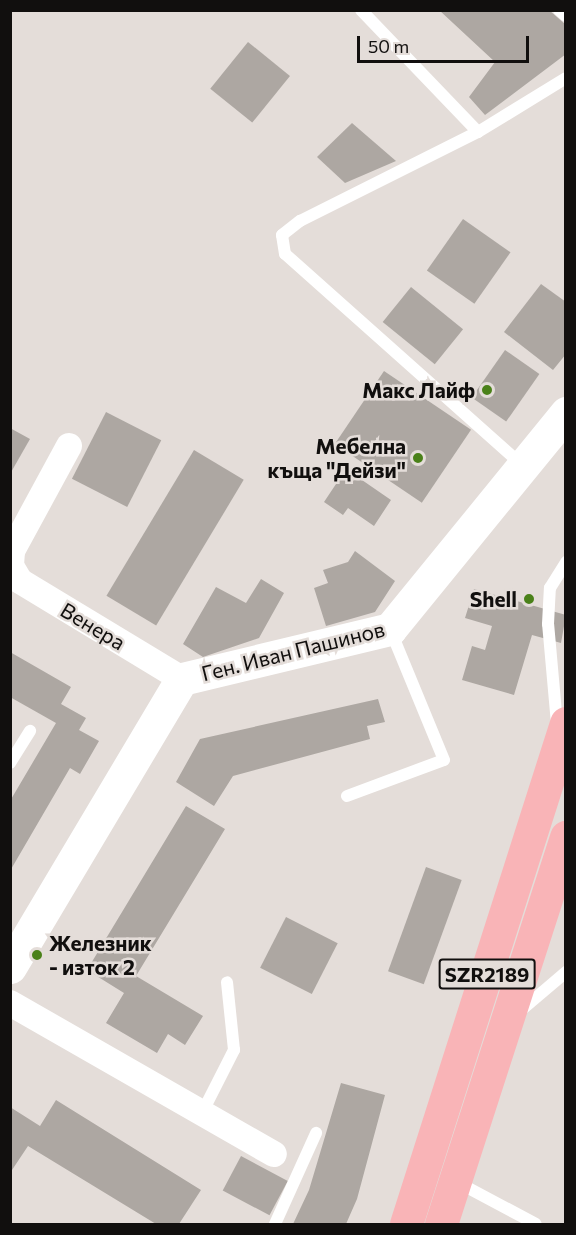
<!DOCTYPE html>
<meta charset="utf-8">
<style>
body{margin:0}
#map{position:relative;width:576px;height:1235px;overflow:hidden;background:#e4ddd9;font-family:Commissioner,sans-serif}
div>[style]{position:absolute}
.building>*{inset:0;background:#ada7a2;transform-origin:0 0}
.lane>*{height:12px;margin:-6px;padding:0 6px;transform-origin:6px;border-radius:6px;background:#fff}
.street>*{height:26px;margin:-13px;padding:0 13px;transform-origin:13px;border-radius:13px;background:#fff}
.secondary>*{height:33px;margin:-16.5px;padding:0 16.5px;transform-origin:16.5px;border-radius:16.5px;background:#fff}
.primary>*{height:33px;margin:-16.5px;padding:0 16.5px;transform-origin:16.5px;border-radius:16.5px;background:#f9b4b7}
.dots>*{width:16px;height:16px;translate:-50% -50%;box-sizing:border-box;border:3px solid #e4ddd9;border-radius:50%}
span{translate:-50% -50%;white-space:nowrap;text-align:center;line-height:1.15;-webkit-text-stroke:5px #e4ddd9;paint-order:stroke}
.shield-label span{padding:2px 4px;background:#e4ddd9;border:2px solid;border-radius:4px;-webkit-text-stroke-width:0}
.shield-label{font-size:20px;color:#110f0e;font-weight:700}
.poi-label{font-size:21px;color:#110f0e;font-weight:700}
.right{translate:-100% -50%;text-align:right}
.left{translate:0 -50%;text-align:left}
.street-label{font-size:21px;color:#110f0e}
.frame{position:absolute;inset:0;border:12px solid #110f0e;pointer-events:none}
.scale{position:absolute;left:357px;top:36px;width:172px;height:27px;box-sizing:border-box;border:3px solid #110f0e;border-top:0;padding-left:8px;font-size:18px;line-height:21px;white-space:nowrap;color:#110f0e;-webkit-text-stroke:4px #e4ddd9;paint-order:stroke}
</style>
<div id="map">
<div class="building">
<div style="clip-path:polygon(439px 10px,549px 10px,566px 25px,566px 54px,485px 115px,469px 97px,495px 62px)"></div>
<div style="left:248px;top:42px;width:54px;height:60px;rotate:39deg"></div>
<div style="clip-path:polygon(352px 123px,396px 161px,345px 183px,317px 157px)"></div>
<div style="left:463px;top:219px;width:58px;height:63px;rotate:35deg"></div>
<div style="clip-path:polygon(541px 284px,566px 302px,566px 354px,553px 370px,504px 332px)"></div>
<div style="left:411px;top:287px;width:67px;height:45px;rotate:39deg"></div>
<div style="left:505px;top:350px;width:42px;height:58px;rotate:35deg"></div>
<div style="left:384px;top:371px;width:105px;height:88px;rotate:34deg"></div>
<div style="left:106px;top:412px;width:62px;height:75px;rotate:27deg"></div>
<div style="clip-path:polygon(10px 428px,30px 439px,10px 474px)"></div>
<div style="left:194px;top:450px;width:58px;height:170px;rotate:31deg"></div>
<div style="clip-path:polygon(346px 469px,391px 500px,374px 526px,348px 508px,343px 515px,324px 502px)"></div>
<div style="clip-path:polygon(355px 551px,395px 581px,375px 612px,326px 626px,314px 588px,328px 583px,323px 570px,348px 562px)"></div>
<div style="clip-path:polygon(261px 579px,284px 593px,259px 638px,203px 657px,183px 644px,216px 587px,246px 603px)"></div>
<div style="clip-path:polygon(474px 589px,566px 615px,561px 643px,532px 635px,514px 695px,462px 680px,472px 646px,485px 650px,492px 626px,465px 618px)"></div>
<div style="clip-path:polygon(10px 652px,71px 687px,61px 704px,86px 718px,79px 730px,99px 741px,80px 774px,70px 768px,10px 871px,10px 801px,56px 723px,10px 697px)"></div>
<div style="clip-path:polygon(378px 699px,385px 722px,367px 726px,370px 739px,233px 776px,214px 806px,176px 782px,200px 739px)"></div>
<div style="clip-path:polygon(186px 806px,225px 829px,136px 976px,203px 1016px,185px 1045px,168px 1034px,157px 1053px,106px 1023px,124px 993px,87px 970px)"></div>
<div style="left:426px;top:867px;width:38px;height:111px;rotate:20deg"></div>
<div style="left:286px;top:917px;width:58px;height:57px;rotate:27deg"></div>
<div style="clip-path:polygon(341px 1083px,385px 1095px,357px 1199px,346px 1224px,293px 1224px,309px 1190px)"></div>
<div style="clip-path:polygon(56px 1100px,201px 1190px,179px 1224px,156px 1224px,28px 1146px,10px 1173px,10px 1107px,40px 1126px)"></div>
<div style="left:241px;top:1156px;width:53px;height:39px;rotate:28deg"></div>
</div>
<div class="lane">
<div style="left:361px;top:10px;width:169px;rotate:46.2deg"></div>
<div style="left:559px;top:10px;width:9px;rotate:41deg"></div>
<div style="left:522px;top:465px;width:317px;rotate:-138.3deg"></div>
<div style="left:285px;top:254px;width:19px;rotate:-99deg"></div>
<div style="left:282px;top:235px;width:23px;rotate:-38deg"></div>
<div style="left:300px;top:221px;width:199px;rotate:-26.6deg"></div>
<div style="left:478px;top:132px;width:103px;rotate:-31.5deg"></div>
<div style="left:557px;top:724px;width:100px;rotate:-95.1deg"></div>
<div style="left:548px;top:624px;width:36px;rotate:-87deg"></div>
<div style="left:550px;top:588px;width:31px;rotate:-58deg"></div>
<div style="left:10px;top:763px;width:38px;rotate:-58deg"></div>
<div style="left:347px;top:796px;width:103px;rotate:-20.4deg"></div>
<div style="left:444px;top:760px;width:142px;rotate:-112.4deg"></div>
<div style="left:519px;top:1012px;width:62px;rotate:-40.4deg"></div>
<div style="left:202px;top:1113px;width:71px;rotate:-63.1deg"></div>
<div style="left:234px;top:1050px;width:68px;rotate:-95.9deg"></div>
<div style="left:457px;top:1182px;width:89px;rotate:28deg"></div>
<div style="left:275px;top:1224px;width:100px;rotate:-65.7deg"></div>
</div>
<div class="street">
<div style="left:69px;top:446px;width:119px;rotate:118.5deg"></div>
<div style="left:12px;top:551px;width:15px;rotate:94deg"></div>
<div style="left:11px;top:566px;width:17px;rotate:59deg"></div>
<div style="left:20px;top:581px;width:189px;rotate:31.2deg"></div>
<div style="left:10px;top:1003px;width:304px;rotate:29.8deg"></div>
</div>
<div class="secondary">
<div style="left:10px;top:967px;width:335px;rotate:-59.2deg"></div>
<div style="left:182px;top:679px;width:214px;rotate:-13.5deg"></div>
<div style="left:390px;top:629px;width:279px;rotate:-50.8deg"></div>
</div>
<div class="primary">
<div style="left:406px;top:1224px;width:526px;rotate:-72.29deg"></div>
<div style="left:441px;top:1224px;width:407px;rotate:-72.1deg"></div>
</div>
<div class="dots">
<div style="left:487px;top:390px;background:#4a8119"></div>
<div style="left:418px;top:458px;background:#4a8119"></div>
<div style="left:529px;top:599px;background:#4a8119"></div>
<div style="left:37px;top:955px;background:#4a8119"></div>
</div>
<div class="shield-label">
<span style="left:487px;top:974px">SZR2189</span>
</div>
<div class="poi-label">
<span class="right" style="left:475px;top:390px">Макс Лайф</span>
<span class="right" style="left:406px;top:458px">Мебелна<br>къща "Дейзи"</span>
<span class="right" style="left:517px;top:599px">Shell</span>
<span class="left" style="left:49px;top:955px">Железник<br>- изток 2</span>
</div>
<div class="street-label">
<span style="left:93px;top:626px;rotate:31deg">Венера</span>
<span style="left:293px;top:651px;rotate:-14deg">Ген. Иван Пашинов</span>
</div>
<div class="frame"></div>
<div class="scale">50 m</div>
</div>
